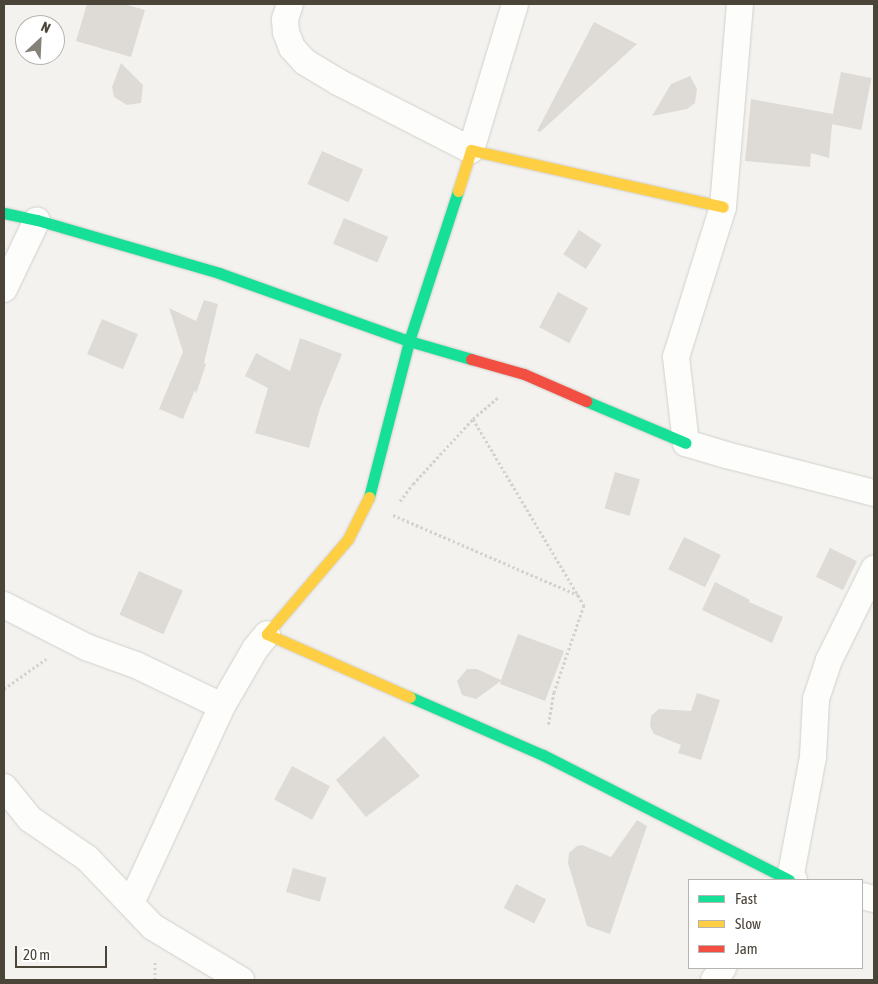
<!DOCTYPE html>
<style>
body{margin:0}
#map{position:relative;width:878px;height:984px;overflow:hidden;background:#f4f2ee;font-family:"Asap Condensed",sans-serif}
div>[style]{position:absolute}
.building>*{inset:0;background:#dedbd6;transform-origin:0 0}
.path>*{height:3px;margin-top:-1.5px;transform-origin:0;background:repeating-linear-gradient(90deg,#d3d2cc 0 2.5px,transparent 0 5px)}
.roads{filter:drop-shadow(0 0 1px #d2d0cb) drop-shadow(0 0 1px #d2d0cb)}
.street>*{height:26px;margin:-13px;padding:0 13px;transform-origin:13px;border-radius:13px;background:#fdfdfc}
.fast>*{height:11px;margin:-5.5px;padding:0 5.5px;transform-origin:5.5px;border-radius:5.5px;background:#16e098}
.slow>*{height:11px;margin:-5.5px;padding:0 5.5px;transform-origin:5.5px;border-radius:5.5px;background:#ffcf43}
.jam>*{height:11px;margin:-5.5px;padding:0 5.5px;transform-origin:5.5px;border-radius:5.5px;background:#f24e42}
span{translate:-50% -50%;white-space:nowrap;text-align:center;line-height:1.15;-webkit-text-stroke:4px #fff;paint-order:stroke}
.frame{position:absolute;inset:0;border:5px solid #4b4439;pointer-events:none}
.legend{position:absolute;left:688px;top:879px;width:175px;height:90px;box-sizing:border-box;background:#fff;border:1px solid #b7b4b0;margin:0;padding:6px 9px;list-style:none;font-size:15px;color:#4b4439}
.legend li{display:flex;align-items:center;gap:10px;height:25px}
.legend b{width:25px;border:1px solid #b7b4b0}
.north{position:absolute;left:15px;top:15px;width:50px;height:50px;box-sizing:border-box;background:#fff;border:1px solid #b7b4b0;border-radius:50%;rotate:25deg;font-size:14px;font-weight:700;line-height:20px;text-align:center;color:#4b4439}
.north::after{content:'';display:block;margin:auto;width:18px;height:22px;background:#868178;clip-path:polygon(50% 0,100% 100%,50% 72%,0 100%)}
.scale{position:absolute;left:15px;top:946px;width:92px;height:22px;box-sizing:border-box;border:2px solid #4b4439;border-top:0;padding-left:6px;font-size:15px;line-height:18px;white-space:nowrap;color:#4b4439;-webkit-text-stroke:4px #fff;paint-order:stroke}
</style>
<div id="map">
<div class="building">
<div style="clip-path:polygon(87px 4px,124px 4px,145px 10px,131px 57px,76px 41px)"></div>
<div style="clip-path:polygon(594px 22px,637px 44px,540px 132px,537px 131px)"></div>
<div style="clip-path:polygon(121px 63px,143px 85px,141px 103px,127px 105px,114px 97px,112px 87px)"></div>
<div style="left:841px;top:72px;width:31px;height:53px;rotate:11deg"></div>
<div style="clip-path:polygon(690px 76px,697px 89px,695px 103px,687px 109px,652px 116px,671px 84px)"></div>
<div style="clip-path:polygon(751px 99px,833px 114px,829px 158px,811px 153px,810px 167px,745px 161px)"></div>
<div style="left:322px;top:151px;width:45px;height:36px;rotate:24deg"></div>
<div style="left:344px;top:218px;width:48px;height:28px;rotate:23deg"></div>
<div style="left:579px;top:230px;width:27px;height:29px;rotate:33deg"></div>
<div style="left:558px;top:292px;width:34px;height:40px;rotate:28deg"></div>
<div style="clip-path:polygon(204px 300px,218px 304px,204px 363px,206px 364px,196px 394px,195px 390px,183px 419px,159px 409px,183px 352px,169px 308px,196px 321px)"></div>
<div style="left:102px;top:319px;width:39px;height:38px;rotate:23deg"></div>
<div style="clip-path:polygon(300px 338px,342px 354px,320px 408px,309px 448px,255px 433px,268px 388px,245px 376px,256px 353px,290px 371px)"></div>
<div style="left:615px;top:472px;width:26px;height:38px;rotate:16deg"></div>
<div style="left:684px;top:537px;width:41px;height:36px;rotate:26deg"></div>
<div style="left:830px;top:548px;width:30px;height:32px;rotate:26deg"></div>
<div style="left:139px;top:571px;width:48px;height:48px;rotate:24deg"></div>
<div style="clip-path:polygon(715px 582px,750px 600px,749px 602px,783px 617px,772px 643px,702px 610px)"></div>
<div style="clip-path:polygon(518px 634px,564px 651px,545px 701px,500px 684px,501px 681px,476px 699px,462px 695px,457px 681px,467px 669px,477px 669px,501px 680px)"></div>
<div style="clip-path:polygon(697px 693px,720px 700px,701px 760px,678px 753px,681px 745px,654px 734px,650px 726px,651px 716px,659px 709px,691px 711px)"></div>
<div style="clip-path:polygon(384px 736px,420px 776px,366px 817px,336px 780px)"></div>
<div style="left:292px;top:766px;width:43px;height:38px;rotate:28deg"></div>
<div style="clip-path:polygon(637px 820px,647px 826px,610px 934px,587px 926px,568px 863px,569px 853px,577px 846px,582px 845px,611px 857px)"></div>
<div style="left:293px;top:868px;width:35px;height:25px;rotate:16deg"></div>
<div style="left:516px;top:884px;width:34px;height:27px;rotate:27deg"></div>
</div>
<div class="path">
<div style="left:473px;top:419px;width:217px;rotate:59.2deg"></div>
<div style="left:584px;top:605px;width:92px;rotate:109deg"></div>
<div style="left:554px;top:692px;width:34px;rotate:100deg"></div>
<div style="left:400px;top:501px;width:21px;rotate:-53deg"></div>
<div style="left:413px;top:484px;width:88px;rotate:-47.3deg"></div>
<div style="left:473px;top:419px;width:33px;rotate:-41deg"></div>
<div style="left:393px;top:515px;width:202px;rotate:23.4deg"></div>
<div style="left:4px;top:689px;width:52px;rotate:-35.5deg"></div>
<div style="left:155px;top:962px;width:18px;rotate:90deg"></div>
</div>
<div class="roads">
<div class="street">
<div style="left:290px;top:4px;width:16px;rotate:108deg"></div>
<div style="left:285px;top:19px;width:13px;rotate:86deg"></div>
<div style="left:286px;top:32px;width:17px;rotate:69deg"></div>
<div style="left:292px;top:48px;width:19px;rotate:47deg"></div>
<div style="left:305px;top:62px;width:39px;rotate:31deg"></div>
<div style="left:338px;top:82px;width:149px;rotate:27.1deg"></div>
<div style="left:471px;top:150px;width:152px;rotate:-73.2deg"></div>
<div style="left:740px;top:4px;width:204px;rotate:94.8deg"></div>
<div style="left:723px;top:207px;width:157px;rotate:107.4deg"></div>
<div style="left:676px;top:357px;width:87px;rotate:83.4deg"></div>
<div style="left:686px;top:443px;width:42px;rotate:16.7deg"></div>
<div style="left:726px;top:455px;width:153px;rotate:14.4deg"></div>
<div style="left:4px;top:289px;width:76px;rotate:-64.4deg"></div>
<div style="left:4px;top:605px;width:92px;rotate:27.1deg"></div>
<div style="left:86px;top:647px;width:53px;rotate:19.8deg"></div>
<div style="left:136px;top:665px;width:95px;rotate:25.5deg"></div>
<div style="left:4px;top:787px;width:41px;rotate:50.9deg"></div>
<div style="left:30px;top:819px;width:69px;rotate:34.4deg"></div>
<div style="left:87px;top:858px;width:95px;rotate:46.3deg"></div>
<div style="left:153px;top:927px;width:103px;rotate:31.1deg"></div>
<div style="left:794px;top:880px;width:4px;rotate:-166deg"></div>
<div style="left:790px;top:879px;width:124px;rotate:-79.3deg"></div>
<div style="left:813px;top:757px;width:58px;rotate:-87deg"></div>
<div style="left:816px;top:699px;width:41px;rotate:-71.6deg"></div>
<div style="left:829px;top:660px;width:102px;rotate:-63.7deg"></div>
<div style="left:862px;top:896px;width:12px;rotate:14deg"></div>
<div style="left:131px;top:903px;width:217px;rotate:-65.2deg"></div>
<div style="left:222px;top:706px;width:66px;rotate:-59.9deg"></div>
<div style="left:255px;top:649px;width:19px;rotate:-51deg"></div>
<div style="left:714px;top:980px;width:15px;rotate:-53deg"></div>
</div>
<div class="fast">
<div style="left:4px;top:213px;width:34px;rotate:12deg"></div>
<div style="left:37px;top:220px;width:190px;rotate:16.2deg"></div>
<div style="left:219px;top:273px;width:202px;rotate:19.7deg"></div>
<div style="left:409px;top:341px;width:65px;rotate:16.2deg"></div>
<div style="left:586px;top:401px;width:108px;rotate:22.8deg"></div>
<div style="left:369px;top:497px;width:161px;rotate:-75.6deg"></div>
<div style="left:409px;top:341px;width:158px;rotate:-71.9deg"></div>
<div style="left:410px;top:697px;width:145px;rotate:23.6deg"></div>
<div style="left:543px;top:755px;width:276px;rotate:26.9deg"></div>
</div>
<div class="slow">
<div style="left:458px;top:191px;width:43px;rotate:-72.4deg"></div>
<div style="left:471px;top:150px;width:258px;rotate:12.7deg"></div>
<div style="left:369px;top:497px;width:47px;rotate:116.6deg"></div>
<div style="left:348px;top:539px;width:125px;rotate:130.5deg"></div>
<div style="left:267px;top:634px;width:156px;rotate:23.8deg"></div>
</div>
<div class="jam">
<div style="left:471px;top:359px;width:55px;rotate:15.8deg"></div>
<div style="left:524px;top:374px;width:68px;rotate:23.5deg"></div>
</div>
</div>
<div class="frame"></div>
<ul class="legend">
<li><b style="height:6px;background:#16e098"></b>Fast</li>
<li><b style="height:6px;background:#ffcf43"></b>Slow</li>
<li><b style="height:6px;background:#f24e42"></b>Jam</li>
</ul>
<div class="north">N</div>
<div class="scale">20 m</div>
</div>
